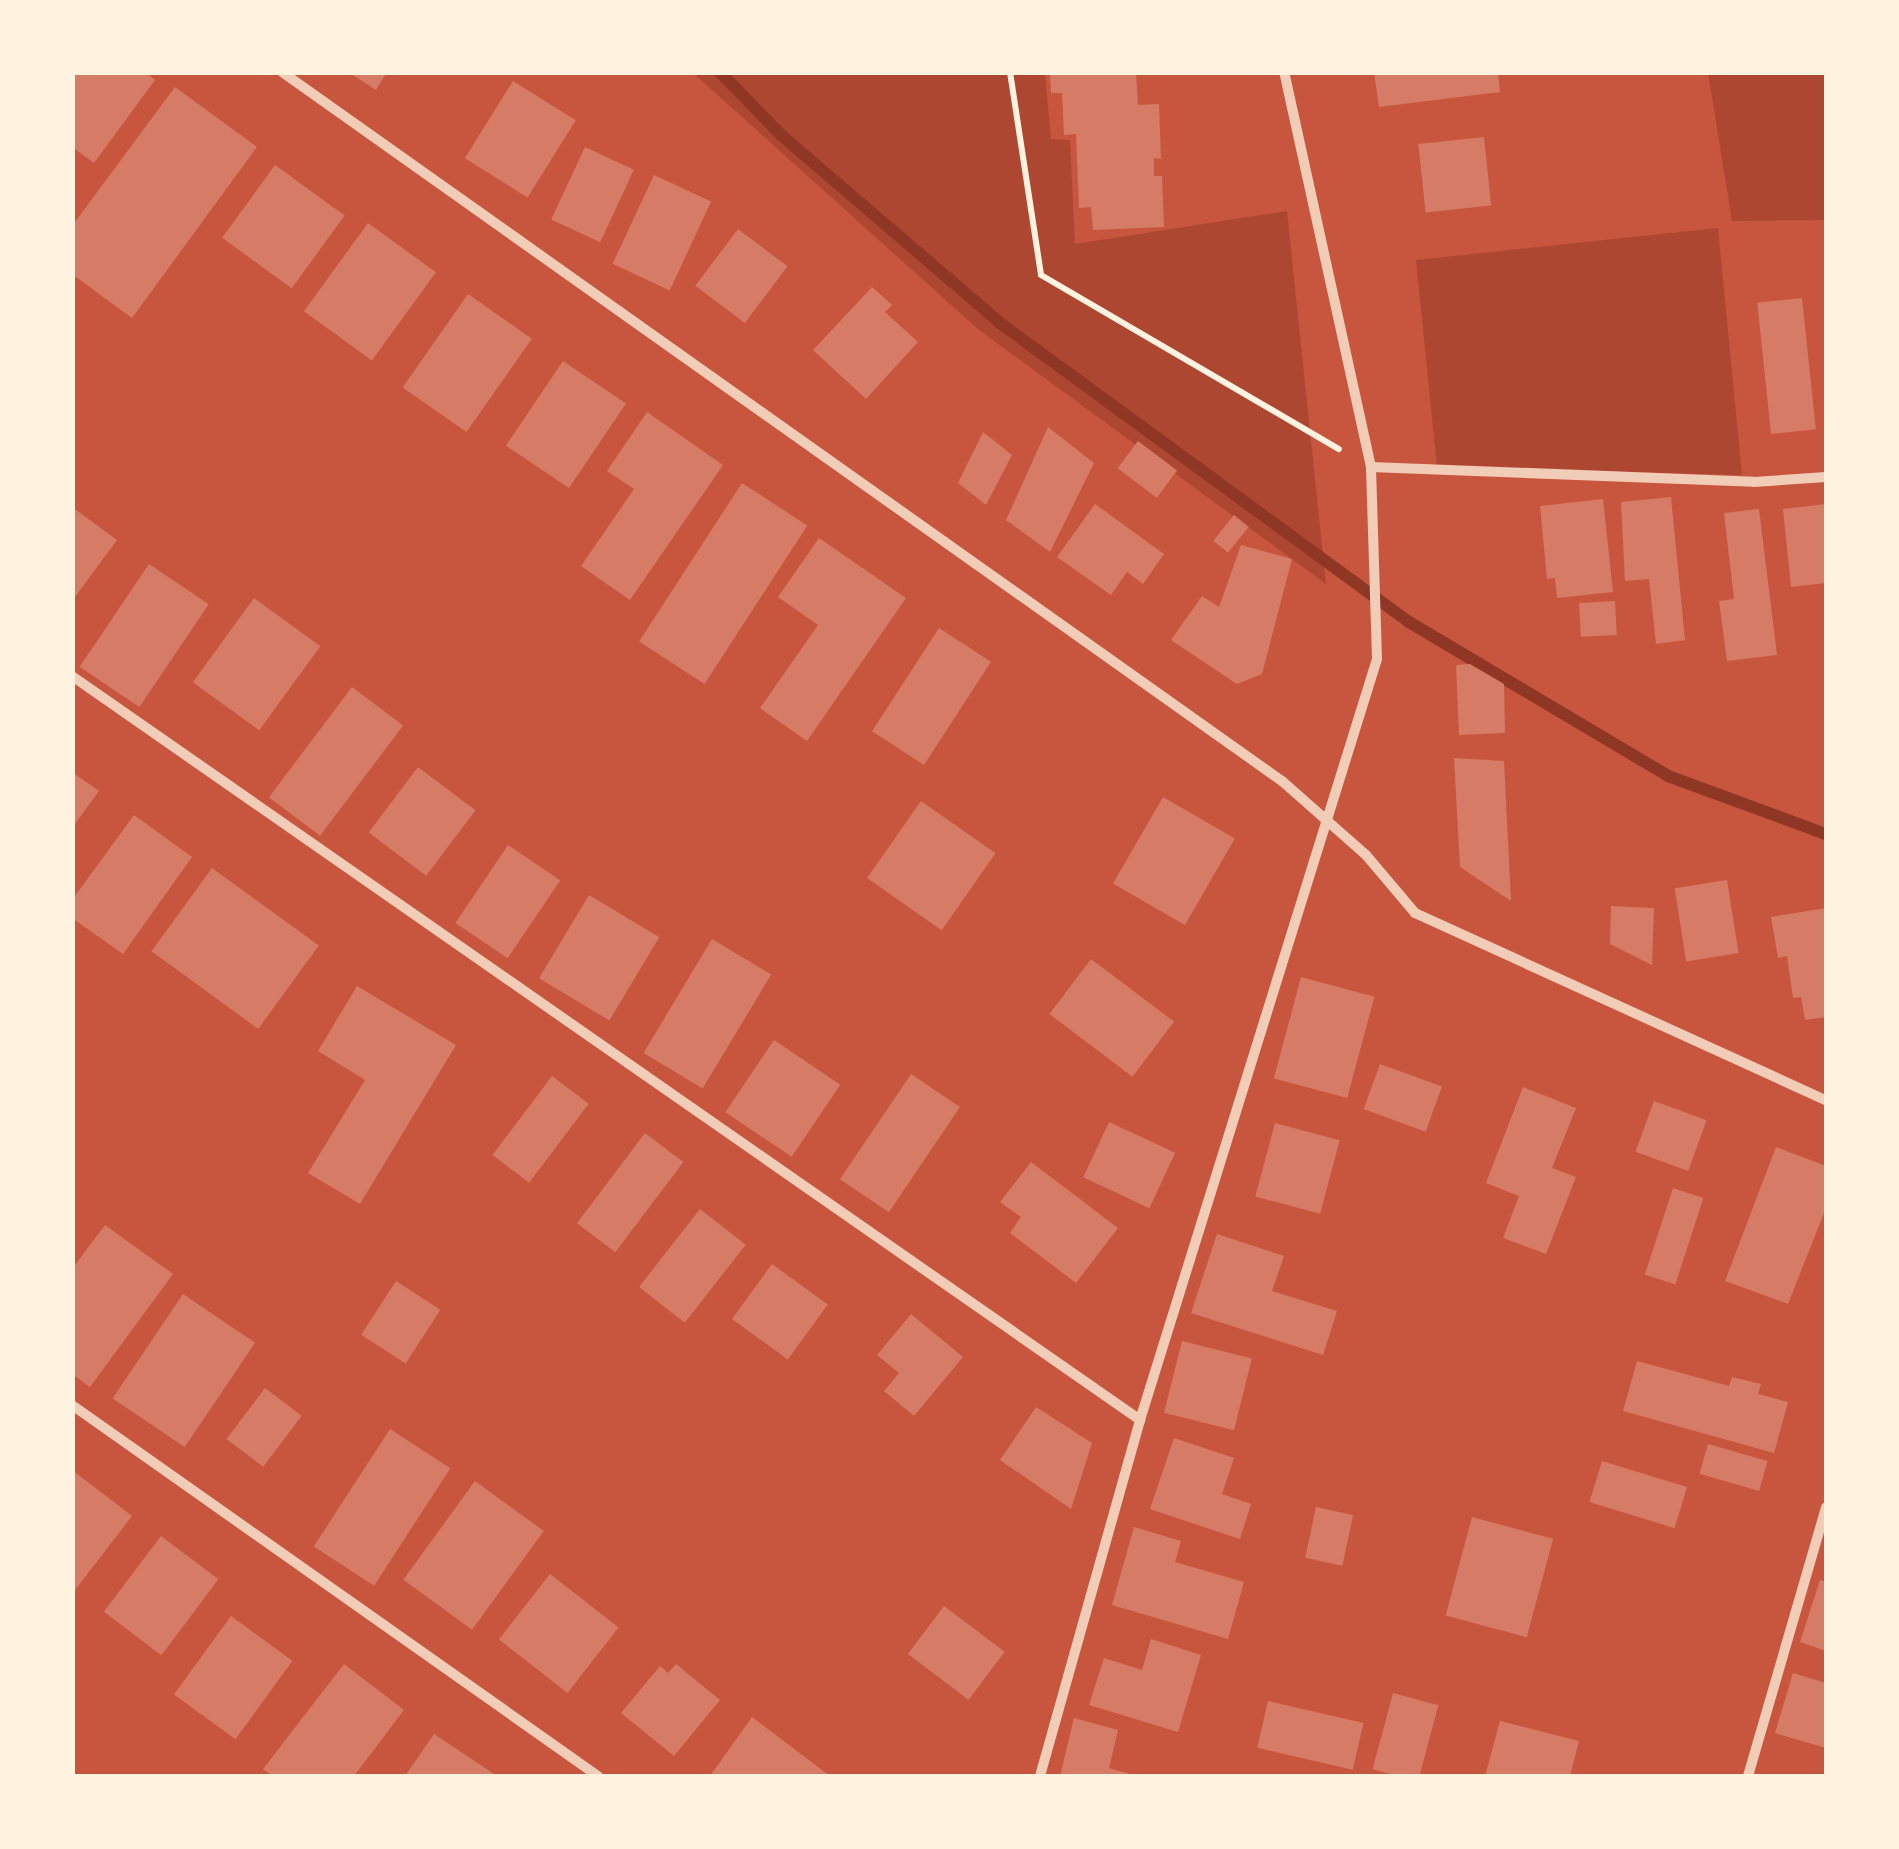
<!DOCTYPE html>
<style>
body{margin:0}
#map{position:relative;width:1899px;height:1849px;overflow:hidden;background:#c8553d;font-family:"Noto Sans",sans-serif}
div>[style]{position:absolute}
.green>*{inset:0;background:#ae4732}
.stream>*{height:12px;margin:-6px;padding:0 6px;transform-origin:6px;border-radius:6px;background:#8f3625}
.building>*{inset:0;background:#d67c66;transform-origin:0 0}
.path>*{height:6px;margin:-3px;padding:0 3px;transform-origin:3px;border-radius:3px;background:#fff3e0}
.minor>*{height:10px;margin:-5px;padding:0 5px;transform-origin:5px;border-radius:5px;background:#f1ccb7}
span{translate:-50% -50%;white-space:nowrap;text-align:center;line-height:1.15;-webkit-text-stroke:8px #fff3e0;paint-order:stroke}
.frame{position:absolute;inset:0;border:75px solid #fff3e0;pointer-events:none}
</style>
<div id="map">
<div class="green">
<div style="clip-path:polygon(693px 73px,1045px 73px,1051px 139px,1070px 140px,1075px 244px,1287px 211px,1326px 584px,979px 330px)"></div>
<div style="clip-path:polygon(1708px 73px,1826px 73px,1826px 220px,1732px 221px)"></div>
<div style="clip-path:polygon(1718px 228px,1742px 475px,1437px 467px,1416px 260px)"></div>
</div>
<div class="stream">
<div style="left:720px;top:72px;width:88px;rotate:45.9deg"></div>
<div style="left:781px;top:135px;width:289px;rotate:40.6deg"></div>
<div style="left:1000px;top:323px;width:507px;rotate:36.17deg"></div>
<div style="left:1409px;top:622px;width:301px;rotate:30.7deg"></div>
<div style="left:1668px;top:776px;width:168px;rotate:20.2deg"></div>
</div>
<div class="building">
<div style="clip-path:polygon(72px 72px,145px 72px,155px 80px,94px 163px,72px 147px)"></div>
<div style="clip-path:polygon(348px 72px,387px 72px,376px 90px)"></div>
<div style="clip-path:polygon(1050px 72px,1136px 72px,1138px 105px,1159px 104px,1161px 159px,1154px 158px,1154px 176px,1162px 176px,1164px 227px,1093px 230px,1091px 207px,1079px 208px,1076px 134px,1064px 135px,1062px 93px,1051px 93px)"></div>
<div style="clip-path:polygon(1374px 72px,1498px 72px,1500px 92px,1379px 107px)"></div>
<div style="left:513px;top:81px;width:74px;height:91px;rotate:32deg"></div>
<div style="clip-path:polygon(175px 87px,257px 147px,132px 318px,72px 274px,72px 226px)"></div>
<div style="left:1484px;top:137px;width:69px;height:66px;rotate:84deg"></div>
<div style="left:585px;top:147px;width:54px;height:80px;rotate:25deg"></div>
<div style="left:275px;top:165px;width:86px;height:90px;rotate:36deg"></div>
<div style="left:654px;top:175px;width:63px;height:98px;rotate:25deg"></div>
<div style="left:368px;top:223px;width:84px;height:109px;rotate:36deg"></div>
<div style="left:738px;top:229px;width:62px;height:71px;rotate:37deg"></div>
<div style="clip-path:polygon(872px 287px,892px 305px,885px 312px,918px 342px,866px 399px,813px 350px)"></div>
<div style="left:468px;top:294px;width:78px;height:114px;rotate:35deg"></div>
<div style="left:1802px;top:298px;width:132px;height:45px;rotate:84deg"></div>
<div style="left:563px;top:361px;width:76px;height:102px;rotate:34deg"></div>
<div style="clip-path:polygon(647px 412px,723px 465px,630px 600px,581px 566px,634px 489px,607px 471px)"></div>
<div style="clip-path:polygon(1048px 427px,1094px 463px,1050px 552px,1006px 520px)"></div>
<div style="clip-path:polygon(983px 432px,1012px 455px,986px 505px,958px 483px)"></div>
<div style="left:1138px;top:441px;width:49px;height:34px;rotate:37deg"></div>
<div style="left:742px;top:483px;width:78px;height:189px;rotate:33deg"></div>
<div style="clip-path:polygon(1671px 497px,1685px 640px,1656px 644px,1649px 579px,1625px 581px,1621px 502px)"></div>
<div style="clip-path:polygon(1603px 499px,1613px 592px,1557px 598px,1555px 578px,1547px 579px,1540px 506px)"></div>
<div style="clip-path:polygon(1095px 504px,1164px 554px,1143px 584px,1127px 572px,1111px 595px,1057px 557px)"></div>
<div style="clip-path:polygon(1826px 504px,1826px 583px,1791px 587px,1783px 509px)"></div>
<div style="clip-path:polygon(72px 507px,117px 540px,72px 601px)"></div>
<div style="clip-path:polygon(1759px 509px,1777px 655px,1727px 661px,1719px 601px,1734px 599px,1724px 513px)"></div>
<div style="left:1234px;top:515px;width:19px;height:33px;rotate:39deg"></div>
<div style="clip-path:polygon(819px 538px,906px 598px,807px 741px,760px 708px,818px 625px,778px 597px)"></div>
<div style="clip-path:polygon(1241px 545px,1292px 559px,1262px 674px,1237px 684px,1171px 640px,1202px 596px,1219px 607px)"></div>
<div style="left:149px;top:564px;width:72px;height:124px;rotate:34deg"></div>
<div style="left:254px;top:598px;width:82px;height:104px;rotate:36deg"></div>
<div style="left:1615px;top:601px;width:34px;height:36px;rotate:87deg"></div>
<div style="left:939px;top:628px;width:62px;height:123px;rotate:33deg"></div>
<div style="clip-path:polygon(1470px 664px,1504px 684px,1505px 733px,1459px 735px,1456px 665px)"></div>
<div style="left:352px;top:687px;width:64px;height:138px;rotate:37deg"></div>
<div style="clip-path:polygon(1454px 758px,1504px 761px,1511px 901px,1460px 867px)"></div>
<div style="left:418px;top:767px;width:72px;height:82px;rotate:37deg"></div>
<div style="clip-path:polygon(72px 772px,99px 791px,72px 828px)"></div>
<div style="left:1163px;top:797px;width:83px;height:100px;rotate:30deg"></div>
<div style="left:921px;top:801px;width:91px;height:94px;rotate:35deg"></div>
<div style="clip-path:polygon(134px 815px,192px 857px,123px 954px,72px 918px,72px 900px)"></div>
<div style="left:508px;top:845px;width:63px;height:94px;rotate:34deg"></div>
<div style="left:212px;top:868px;width:132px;height:103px;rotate:36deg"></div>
<div style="left:1727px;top:880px;width:74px;height:53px;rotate:81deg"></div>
<div style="left:589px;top:895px;width:82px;height:97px;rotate:31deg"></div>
<div style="clip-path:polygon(1611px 906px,1654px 908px,1652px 965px,1610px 944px)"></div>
<div style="clip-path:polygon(1826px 908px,1826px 1017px,1805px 1020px,1801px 997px,1793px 998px,1787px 956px,1778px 958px,1771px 917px)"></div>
<div style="left:712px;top:939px;width:69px;height:133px;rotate:31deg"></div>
<div style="left:1091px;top:959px;width:104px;height:69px;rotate:37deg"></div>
<div style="left:1301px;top:977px;width:76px;height:105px;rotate:15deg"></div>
<div style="clip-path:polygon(357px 986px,456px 1045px,360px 1204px,308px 1173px,365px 1080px,318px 1051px)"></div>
<div style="left:774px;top:1040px;width:80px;height:87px;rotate:34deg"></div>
<div style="left:1380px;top:1064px;width:66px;height:48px;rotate:20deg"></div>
<div style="left:911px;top:1074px;width:59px;height:127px;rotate:34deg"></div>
<div style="left:552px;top:1076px;width:46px;height:99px;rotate:37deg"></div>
<div style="clip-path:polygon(1523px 1087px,1576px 1108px,1552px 1168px,1576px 1177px,1546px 1254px,1503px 1238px,1519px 1196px,1486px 1183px)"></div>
<div style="left:1654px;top:1101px;width:56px;height:54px;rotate:20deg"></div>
<div style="left:1109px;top:1122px;width:73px;height:61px;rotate:25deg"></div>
<div style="left:1275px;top:1123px;width:67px;height:76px;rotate:15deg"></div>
<div style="left:645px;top:1133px;width:48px;height:113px;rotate:37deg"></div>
<div style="clip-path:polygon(1776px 1147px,1826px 1166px,1826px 1208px,1788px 1304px,1725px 1281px)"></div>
<div style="clip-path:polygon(1031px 1162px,1118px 1228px,1076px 1283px,1010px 1233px,1021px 1217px,1000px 1202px)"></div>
<div style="left:1673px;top:1188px;width:32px;height:91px;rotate:18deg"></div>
<div style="left:700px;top:1209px;width:58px;height:99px;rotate:38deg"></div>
<div style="clip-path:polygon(105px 1225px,173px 1274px,90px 1387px,72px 1374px,72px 1269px)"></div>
<div style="clip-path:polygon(1217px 1234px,1284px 1256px,1272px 1291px,1337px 1311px,1323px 1355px,1191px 1313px)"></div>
<div style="left:772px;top:1264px;width:69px;height:68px;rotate:36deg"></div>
<div style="left:396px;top:1281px;width:53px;height:64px;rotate:33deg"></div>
<div style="left:183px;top:1294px;width:87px;height:126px;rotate:34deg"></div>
<div style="clip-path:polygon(911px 1314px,963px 1357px,914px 1416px,884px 1391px,899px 1373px,877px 1355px)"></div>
<div style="left:1182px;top:1341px;width:72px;height:74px;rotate:14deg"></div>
<div style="clip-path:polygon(1637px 1361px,1729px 1386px,1732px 1377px,1761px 1384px,1758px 1394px,1788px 1402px,1774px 1453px,1623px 1411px)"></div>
<div style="left:265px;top:1388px;width:46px;height:64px;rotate:37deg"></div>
<div style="clip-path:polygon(1036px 1407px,1092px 1443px,1071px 1509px,1000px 1460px)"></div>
<div style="left:390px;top:1429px;width:72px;height:140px;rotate:33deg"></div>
<div style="clip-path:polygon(1174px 1438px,1234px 1458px,1222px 1494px,1251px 1504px,1240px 1539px,1150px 1509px)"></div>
<div style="left:1708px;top:1444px;width:62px;height:31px;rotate:16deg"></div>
<div style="left:1602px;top:1461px;width:89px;height:43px;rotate:17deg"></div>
<div style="clip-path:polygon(72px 1470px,132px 1516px,72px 1594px)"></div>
<div style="left:475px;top:1481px;width:85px;height:122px;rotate:36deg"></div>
<div style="left:1316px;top:1507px;width:38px;height:52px;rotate:12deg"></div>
<div style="left:1472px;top:1517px;width:84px;height:102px;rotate:15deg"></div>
<div style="clip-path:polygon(1134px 1527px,1181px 1541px,1175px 1562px,1244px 1582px,1228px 1639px,1112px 1605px)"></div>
<div style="left:161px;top:1536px;width:72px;height:95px;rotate:37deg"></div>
<div style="left:550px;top:1574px;width:87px;height:83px;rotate:38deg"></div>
<div style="clip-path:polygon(1820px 1580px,1826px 1582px,1826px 1651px,1800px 1642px)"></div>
<div style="left:944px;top:1606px;width:76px;height:60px;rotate:37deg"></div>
<div style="left:231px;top:1616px;width:76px;height:97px;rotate:36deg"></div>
<div style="clip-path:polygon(1151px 1639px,1201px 1655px,1178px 1732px,1089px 1705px,1104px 1658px,1142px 1670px)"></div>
<div style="clip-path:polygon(344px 1664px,404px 1710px,354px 1776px,273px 1776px,263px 1769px)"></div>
<div style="clip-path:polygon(676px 1664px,720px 1700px,674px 1756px,621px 1713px,660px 1666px,668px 1673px)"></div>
<div style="clip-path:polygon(1793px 1673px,1826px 1683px,1826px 1748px,1775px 1733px)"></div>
<div style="left:1393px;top:1693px;width:47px;height:79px;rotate:15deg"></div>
<div style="left:1268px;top:1701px;width:98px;height:48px;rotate:13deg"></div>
<div style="clip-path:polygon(752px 1717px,830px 1776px,710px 1776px)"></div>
<div style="clip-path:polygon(1074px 1718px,1118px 1730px,1109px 1768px,1136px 1776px,1060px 1776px)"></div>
<div style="clip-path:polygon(1500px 1721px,1579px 1741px,1570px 1776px,1485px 1776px)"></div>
<div style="clip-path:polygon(434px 1734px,497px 1776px,405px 1776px)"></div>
</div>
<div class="path">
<div style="left:1010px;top:72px;width:205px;rotate:81.3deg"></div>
<div style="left:1041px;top:275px;width:345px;rotate:30.3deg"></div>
</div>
<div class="minor">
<div style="left:282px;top:72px;width:1226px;rotate:35.34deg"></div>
<div style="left:1282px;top:781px;width:112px;rotate:41.4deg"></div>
<div style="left:1366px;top:855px;width:76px;rotate:49.8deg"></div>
<div style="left:1415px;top:913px;width:452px;rotate:24.5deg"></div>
<div style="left:1371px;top:467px;width:383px;rotate:2.2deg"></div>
<div style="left:1754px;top:482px;width:72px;rotate:-4deg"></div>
<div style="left:72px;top:676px;width:1302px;rotate:34.86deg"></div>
<div style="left:72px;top:1405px;width:644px;rotate:35.2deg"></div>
<div style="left:1040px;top:1776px;width:370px;rotate:-74.3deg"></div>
<div style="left:1140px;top:1420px;width:797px;rotate:-72.7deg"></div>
<div style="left:1377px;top:659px;width:192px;rotate:-91.8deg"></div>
<div style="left:1371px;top:467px;width:404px;rotate:-102.4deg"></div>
<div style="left:1748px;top:1776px;width:280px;rotate:-73.8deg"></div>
</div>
<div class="frame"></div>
</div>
